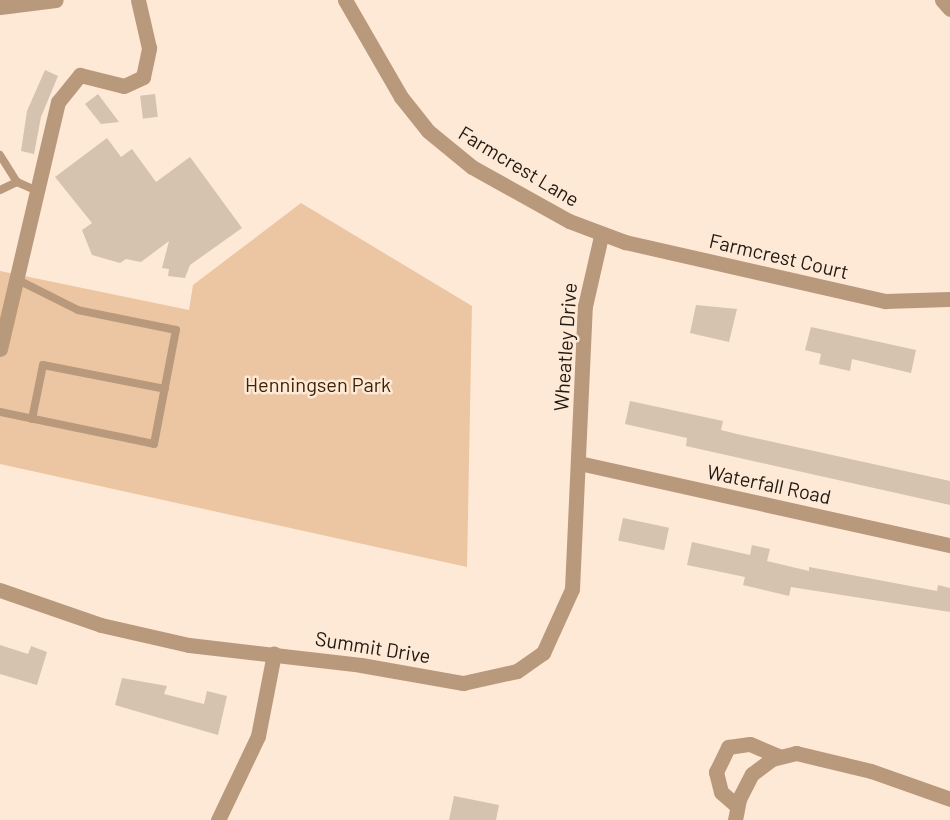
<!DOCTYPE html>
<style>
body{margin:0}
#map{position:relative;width:950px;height:820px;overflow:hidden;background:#fee9d6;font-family:Barlow,sans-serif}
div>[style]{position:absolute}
.green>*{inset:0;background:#ecc6a2}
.building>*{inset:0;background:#d5c2af;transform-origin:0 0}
.lane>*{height:8px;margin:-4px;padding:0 4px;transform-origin:4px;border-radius:4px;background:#b9997b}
.street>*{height:15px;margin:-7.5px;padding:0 7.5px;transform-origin:7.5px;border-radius:7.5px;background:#b9997b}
span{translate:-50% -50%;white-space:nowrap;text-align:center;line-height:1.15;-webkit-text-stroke:5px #fee9d6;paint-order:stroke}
.street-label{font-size:20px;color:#201912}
.park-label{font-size:20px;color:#3e2405}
</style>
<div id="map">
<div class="green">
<div style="clip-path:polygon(301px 203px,472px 306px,467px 567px,0 464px,0 271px,189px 310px,193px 285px)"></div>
</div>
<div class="building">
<div style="clip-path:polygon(45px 70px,58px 76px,41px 117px,34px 154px,21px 151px,27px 111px)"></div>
<div style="clip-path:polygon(98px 94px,119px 122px,101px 124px,85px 104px)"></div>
<div style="left:155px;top:94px;width:23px;height:15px;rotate:83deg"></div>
<div style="clip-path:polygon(107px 138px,121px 157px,132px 149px,156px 182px,190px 157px,242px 228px,190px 265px,185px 278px,168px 276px,169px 269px,162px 268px,169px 241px,141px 262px,126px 259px,120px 263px,92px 255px,82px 230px,92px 223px,55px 177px)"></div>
<div style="clip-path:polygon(696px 305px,737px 309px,729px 342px,690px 333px)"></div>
<div style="clip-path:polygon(811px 327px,916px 350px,911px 373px,852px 359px,850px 371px,819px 364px,821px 354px,805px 350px)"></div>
<div style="clip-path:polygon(630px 401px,723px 421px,721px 430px,737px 434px,950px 481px,950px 505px,686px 446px,687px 438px,625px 424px)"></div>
<div style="left:623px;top:518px;width:47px;height:23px;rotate:12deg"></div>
<div style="clip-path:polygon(692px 542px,750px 555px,752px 545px,770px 549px,767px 561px,809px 571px,809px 567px,937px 591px,938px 585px,950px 588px,950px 612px,791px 587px,789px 596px,743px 585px,745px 577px,687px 565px)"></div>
<div style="clip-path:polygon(0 645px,28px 654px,31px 646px,47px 652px,37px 685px,0 674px)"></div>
<div style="clip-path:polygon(122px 678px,167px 686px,164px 694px,204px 704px,207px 691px,227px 696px,218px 735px,115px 705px)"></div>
<div style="clip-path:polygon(454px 796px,499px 805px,496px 820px,449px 820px)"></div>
</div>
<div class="lane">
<div style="left:0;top:155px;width:32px;rotate:58deg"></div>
<div style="left:17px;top:182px;width:22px;rotate:24deg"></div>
<div style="left:0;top:190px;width:19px;rotate:-25deg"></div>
<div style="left:0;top:412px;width:157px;rotate:11.7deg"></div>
<div style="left:154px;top:444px;width:116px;rotate:-79.1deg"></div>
<div style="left:176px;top:330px;width:100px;rotate:-168.5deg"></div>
<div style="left:78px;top:310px;width:69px;rotate:-153.4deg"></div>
<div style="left:32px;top:419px;width:55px;rotate:-78.5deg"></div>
<div style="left:43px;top:365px;width:124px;rotate:11.1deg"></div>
</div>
<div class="street">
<div style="left:345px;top:0;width:112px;rotate:60deg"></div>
<div style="left:401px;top:97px;width:43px;rotate:51.5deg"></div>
<div style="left:428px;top:131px;width:57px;rotate:39.3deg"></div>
<div style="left:472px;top:167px;width:111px;rotate:29.1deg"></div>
<div style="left:569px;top:221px;width:60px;rotate:20.6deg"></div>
<div style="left:625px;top:242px;width:267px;rotate:12.8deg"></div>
<div style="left:885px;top:301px;width:64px;rotate:-1.8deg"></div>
<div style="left:942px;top:0;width:12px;rotate:48deg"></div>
<div style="left:0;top:7px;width:56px;rotate:-7.1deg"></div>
<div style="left:0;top:349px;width:254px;rotate:-76.8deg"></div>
<div style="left:58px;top:102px;width:35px;rotate:-51deg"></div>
<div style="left:80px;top:75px;width:45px;rotate:14deg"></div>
<div style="left:124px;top:86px;width:21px;rotate:-25deg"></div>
<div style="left:143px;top:77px;width:30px;rotate:-78deg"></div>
<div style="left:149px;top:48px;width:49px;rotate:-102.9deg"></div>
<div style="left:579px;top:463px;width:380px;rotate:12.5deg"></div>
<div style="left:0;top:590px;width:107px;rotate:19.1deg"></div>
<div style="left:101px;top:625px;width:90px;rotate:12.8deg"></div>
<div style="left:189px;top:645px;width:173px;rotate:6.6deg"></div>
<div style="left:361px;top:665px;width:104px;rotate:10deg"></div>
<div style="left:463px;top:683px;width:55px;rotate:-12.5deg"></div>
<div style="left:517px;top:671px;width:32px;rotate:-35deg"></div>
<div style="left:543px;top:653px;width:70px;rotate:-65.6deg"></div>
<div style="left:572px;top:589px;width:283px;rotate:-87.4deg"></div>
<div style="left:585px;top:306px;width:72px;rotate:-77.1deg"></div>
<div style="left:737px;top:806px;width:21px;rotate:-139deg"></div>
<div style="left:721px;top:792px;width:21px;rotate:-104deg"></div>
<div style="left:716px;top:772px;width:28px;rotate:-64deg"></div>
<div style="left:728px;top:747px;width:22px;rotate:-8deg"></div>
<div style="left:750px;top:744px;width:30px;rotate:23deg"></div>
<div style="left:218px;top:820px;width:93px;rotate:-64.5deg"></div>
<div style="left:258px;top:736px;width:84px;rotate:-79deg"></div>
<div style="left:735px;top:820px;width:21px;rotate:-79deg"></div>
<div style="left:739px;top:799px;width:28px;rotate:-63deg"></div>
<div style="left:752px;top:774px;width:25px;rotate:-37deg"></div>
<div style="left:772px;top:759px;width:25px;rotate:-14deg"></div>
<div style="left:796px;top:753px;width:77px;rotate:13.5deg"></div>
<div style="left:871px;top:771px;width:84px;rotate:19.5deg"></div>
</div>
<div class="street-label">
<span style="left:519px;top:166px;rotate:31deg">Farmcrest Lane</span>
<span style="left:779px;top:256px;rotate:13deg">Farmcrest Court</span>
<span style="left:565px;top:347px;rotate:-86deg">Wheatley Drive</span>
<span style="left:769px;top:484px;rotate:12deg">Waterfall Road</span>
<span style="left:373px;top:647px;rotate:9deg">Summit Drive</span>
</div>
<div class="park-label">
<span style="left:318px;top:384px">Henningsen Park</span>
</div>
</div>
